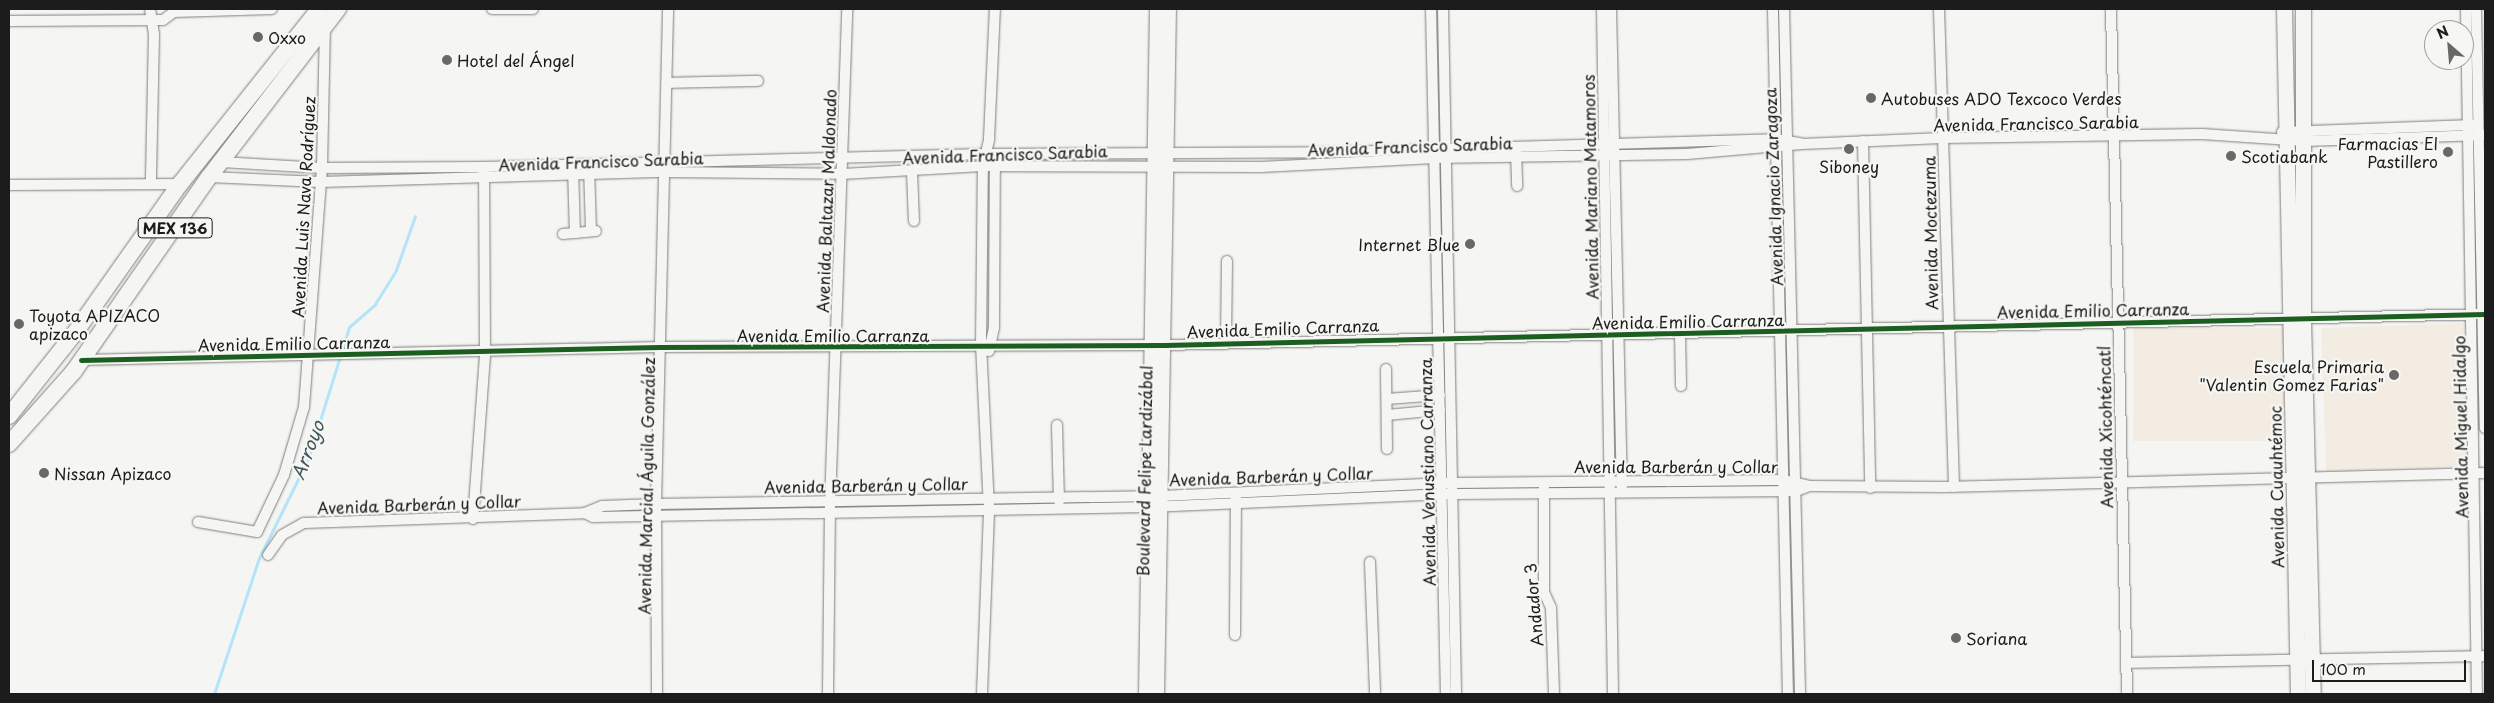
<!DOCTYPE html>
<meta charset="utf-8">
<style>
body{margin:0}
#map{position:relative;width:2494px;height:703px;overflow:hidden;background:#f5f5f3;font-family:"Playpen Sans",sans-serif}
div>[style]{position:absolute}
.built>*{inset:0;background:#f2ece3;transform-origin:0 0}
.stream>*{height:3px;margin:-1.5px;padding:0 1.5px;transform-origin:1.5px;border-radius:1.5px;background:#b3e4f7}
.roads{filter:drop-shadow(0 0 1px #7e7e7d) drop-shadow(0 0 1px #7e7e7d)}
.street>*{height:10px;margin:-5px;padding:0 5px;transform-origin:5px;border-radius:5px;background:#f5f5f3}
.secondary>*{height:15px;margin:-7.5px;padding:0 7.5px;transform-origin:7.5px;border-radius:7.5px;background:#f5f5f3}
.primary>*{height:16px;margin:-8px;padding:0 8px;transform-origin:8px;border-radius:8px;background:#f5f5f3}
.cycleway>*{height:5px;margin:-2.5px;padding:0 2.5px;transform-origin:2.5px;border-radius:2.5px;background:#1b5e20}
.dots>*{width:14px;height:14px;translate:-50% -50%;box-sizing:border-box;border:2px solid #f6f6f2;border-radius:50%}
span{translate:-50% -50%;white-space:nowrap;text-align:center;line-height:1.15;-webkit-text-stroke:4.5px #f6f6f2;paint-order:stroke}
.shield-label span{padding:1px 4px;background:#f6f6f2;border:1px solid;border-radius:4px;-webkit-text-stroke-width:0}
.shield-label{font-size:15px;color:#1c1c1c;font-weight:700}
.poi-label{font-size:16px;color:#1c1c1c}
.left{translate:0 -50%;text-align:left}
.right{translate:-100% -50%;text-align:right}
.street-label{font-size:16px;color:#1c1c1c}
.water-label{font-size:18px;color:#41565e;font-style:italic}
.frame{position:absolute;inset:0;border:10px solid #1c1c1c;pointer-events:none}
.north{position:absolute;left:2424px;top:20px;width:50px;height:50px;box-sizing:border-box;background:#f6f6f2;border:1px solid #9f9f9c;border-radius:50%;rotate:333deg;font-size:14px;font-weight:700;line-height:20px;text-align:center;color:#1c1c1c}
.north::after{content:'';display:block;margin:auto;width:18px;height:22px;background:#686867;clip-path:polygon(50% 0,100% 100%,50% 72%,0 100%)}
.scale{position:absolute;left:2312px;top:660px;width:154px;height:22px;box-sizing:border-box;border:2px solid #1c1c1c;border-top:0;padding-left:6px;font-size:15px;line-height:18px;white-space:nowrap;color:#1c1c1c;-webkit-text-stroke:4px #f6f6f2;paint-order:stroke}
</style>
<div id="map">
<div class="built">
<div style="left:2464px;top:323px;width:143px;height:143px;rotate:88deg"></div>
<div style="left:2133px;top:328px;width:151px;height:113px"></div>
</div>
<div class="stream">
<div style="left:214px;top:694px;width:143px;rotate:-71.7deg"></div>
<div style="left:259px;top:558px;width:110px;rotate:-63.7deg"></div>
<div style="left:308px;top:459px;width:138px;rotate:-72.7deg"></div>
<div style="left:349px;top:327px;width:35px;rotate:-41deg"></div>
<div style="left:375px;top:304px;width:40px;rotate:-58deg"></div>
<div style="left:396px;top:270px;width:57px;rotate:-70.6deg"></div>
</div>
<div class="roads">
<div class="street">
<div style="left:150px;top:9px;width:25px;rotate:81deg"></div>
<div style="left:154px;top:34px;width:147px;rotate:91.2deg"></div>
<div style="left:492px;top:9px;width:41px"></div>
<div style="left:1431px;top:9px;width:685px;rotate:88.75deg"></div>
<div style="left:1443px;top:9px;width:685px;rotate:88.91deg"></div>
<div style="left:1602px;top:9px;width:685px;rotate:89.08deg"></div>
<div style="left:1611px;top:9px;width:478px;rotate:88.7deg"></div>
<div style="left:1773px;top:9px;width:685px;rotate:88.75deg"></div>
<div style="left:1784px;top:9px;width:685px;rotate:88.66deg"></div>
<div style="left:1939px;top:9px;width:478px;rotate:88.2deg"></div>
<div style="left:2111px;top:9px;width:685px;rotate:88.66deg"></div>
<div style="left:2466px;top:9px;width:685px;rotate:89.08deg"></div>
<div style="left:2476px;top:9px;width:419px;rotate:88.8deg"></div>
<div style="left:9px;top:21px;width:154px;rotate:-0.4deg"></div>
<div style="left:163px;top:20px;width:14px;rotate:-36deg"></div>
<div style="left:174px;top:12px;width:98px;rotate:-1.8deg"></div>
<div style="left:667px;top:83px;width:91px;rotate:-1.3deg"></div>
<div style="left:2282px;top:132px;width:192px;rotate:-2.1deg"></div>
<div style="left:1863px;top:141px;width:347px;rotate:88.8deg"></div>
<div style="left:1516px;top:152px;width:34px;rotate:88deg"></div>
<div style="left:221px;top:162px;width:101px;rotate:3.4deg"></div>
<div style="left:322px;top:168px;width:161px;rotate:-0.4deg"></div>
<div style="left:483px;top:167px;width:501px;rotate:-1.49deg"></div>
<div style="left:984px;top:154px;width:357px;rotate:-0.3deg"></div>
<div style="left:1341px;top:152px;width:434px;rotate:-1.7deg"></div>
<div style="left:1775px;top:139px;width:26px;rotate:9deg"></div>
<div style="left:573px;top:167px;width:66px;rotate:88.3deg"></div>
<div style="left:589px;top:167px;width:64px;rotate:88.2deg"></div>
<div style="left:912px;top:172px;width:49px;rotate:87.7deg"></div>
<div style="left:209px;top:177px;width:111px;rotate:2.6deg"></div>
<div style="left:320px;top:182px;width:345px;rotate:-1.7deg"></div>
<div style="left:665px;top:172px;width:177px;rotate:0.6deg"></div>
<div style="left:842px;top:174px;width:141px;rotate:-3.2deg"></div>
<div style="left:983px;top:166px;width:278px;rotate:0.2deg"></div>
<div style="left:1261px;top:167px;width:174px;rotate:-3deg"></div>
<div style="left:1435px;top:158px;width:252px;rotate:-0.9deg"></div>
<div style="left:1687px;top:154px;width:115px;rotate:-5deg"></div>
<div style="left:1802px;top:144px;width:140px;rotate:-2.5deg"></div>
<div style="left:1942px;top:138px;width:260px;rotate:-0.9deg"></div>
<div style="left:2202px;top:134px;width:103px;rotate:3.9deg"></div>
<div style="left:2305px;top:141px;width:180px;rotate:-1.9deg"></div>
<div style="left:9px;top:185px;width:171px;rotate:-0.3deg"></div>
<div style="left:563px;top:234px;width:33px;rotate:-5deg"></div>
<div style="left:1680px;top:333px;width:53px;rotate:88.9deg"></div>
<div style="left:1226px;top:342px;width:81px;rotate:-89.3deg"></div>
<div style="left:989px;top:351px;width:24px;rotate:-78deg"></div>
<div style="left:994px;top:328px;width:167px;rotate:-89.7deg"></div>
<div style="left:81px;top:360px;width:579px;rotate:-1.29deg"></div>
<div style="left:660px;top:347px;width:504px;rotate:-0.23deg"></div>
<div style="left:1164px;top:345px;width:1321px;rotate:-1.34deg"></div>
<div style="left:1386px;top:369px;width:80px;rotate:89.3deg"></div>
<div style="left:1387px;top:399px;width:53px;rotate:-4.3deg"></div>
<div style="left:1387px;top:415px;width:53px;rotate:-5.4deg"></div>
<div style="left:1057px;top:425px;width:76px;rotate:88.5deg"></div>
<div style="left:1544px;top:487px;width:105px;rotate:90deg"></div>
<div style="left:1544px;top:592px;width:17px;rotate:66deg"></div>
<div style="left:1551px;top:608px;width:86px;rotate:88deg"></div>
<div style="left:585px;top:513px;width:18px;rotate:-22deg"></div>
<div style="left:602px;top:506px;width:54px;rotate:-2.1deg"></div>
<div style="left:656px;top:504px;width:505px;rotate:-0.91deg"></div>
<div style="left:1161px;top:496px;width:291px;rotate:-2.6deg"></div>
<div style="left:1452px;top:483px;width:332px;rotate:-0.5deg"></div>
<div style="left:1784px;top:480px;width:26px;rotate:13deg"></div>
<div style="left:1809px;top:486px;width:136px;rotate:0.4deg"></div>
<div style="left:1945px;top:487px;width:540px;rotate:-1.49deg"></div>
<div style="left:473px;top:519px;width:165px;rotate:-85.8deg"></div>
<div style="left:485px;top:354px;width:181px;rotate:-90.3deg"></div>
<div style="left:198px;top:522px;width:60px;rotate:9.6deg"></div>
<div style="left:257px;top:532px;width:63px;rotate:-64.7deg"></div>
<div style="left:284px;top:475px;width:71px;rotate:-73.6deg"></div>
<div style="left:304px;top:407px;width:240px;rotate:-85.7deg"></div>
<div style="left:322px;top:168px;width:140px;rotate:-88.8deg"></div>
<div style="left:268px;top:555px;width:24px;rotate:-55deg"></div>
<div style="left:282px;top:535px;width:25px;rotate:-29deg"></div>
<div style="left:304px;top:523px;width:281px;rotate:-2deg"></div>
<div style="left:585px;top:513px;width:9px;rotate:27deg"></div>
<div style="left:593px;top:517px;width:556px;rotate:-1.03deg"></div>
<div style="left:1149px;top:507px;width:303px;rotate:-2.5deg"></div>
<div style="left:1452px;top:494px;width:344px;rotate:-0.5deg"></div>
<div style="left:1796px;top:491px;width:14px;rotate:-21deg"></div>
<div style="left:1370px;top:562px;width:132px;rotate:87.8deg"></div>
<div style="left:1235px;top:635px;width:137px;rotate:-89.6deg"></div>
<div style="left:2127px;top:663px;width:358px;rotate:-1.1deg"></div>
<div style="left:657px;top:694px;width:190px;rotate:-90.3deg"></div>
<div style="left:656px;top:504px;width:495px;rotate:-88.6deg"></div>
<div style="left:828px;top:694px;width:190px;rotate:-89.4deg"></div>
<div style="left:830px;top:504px;width:495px;rotate:-88deg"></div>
<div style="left:982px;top:694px;width:186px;rotate:-87.8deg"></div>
<div style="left:989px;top:508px;width:163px;rotate:-92.8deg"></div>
<div style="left:981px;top:345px;width:179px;rotate:-89.4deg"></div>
<div style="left:983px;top:166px;width:28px;rotate:-77deg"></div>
<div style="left:989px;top:139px;width:130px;rotate:-87.4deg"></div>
</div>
<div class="secondary">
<div style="left:2284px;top:9px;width:685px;rotate:88.83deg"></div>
<div style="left:2303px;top:9px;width:311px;rotate:90deg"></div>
<div style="left:2303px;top:320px;width:374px;rotate:88.5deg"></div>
<div style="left:1146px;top:694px;width:685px;rotate:-89.08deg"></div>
<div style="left:1156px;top:694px;width:685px;rotate:-89deg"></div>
</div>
<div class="primary">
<div style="left:9px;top:416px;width:105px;rotate:-51.6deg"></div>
<div style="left:74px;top:334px;width:184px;rotate:-54.8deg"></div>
<div style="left:180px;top:184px;width:223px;rotate:-51.5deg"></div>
<div style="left:9px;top:444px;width:98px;rotate:-48.3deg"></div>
<div style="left:74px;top:371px;width:236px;rotate:-55.2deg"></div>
<div style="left:209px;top:177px;width:212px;rotate:-52.5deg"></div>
</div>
</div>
<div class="cycleway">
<div style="left:81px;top:360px;width:579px;rotate:-1.29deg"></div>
<div style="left:660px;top:347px;width:504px;rotate:-0.23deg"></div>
<div style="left:1164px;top:345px;width:1321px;rotate:-1.34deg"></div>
</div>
<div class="dots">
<div style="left:258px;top:37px;background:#686867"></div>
<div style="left:447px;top:60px;background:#686867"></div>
<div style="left:1871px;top:98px;background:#686867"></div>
<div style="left:1849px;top:149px;background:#686867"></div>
<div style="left:2448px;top:152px;background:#686867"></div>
<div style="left:2231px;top:156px;background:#686867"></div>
<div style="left:1470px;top:244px;background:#686867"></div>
<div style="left:19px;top:324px;background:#686867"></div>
<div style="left:2394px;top:375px;background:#686867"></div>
<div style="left:44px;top:473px;background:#686867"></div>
<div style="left:1956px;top:638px;background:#686867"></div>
</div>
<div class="shield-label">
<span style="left:175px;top:228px">MEX 136</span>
</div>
<div class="poi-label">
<span class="left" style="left:268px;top:37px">Oxxo</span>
<span class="left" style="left:457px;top:60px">Hotel del Ángel</span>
<span class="left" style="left:1881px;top:98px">Autobuses ADO Texcoco Verdes</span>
<span class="right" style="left:2438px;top:152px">Farmacias El<br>Pastillero</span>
<span class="left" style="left:2241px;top:156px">Scotiabank</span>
<span style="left:1849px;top:166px">Siboney</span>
<span class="right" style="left:1460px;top:244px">Internet Blue</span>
<span class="left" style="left:29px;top:324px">Toyota APIZACO<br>apizaco</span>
<span class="right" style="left:2384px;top:375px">Escuela Primaria<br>"Valentin Gomez Farias"</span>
<span class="left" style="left:54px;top:473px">Nissan Apizaco</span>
<span class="left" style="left:1966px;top:638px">Soriana</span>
</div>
<div class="street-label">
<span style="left:2036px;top:123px;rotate:-1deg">Avenida Francisco Sarabia</span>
<span style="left:1410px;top:146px;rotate:-2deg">Avenida Francisco Sarabia</span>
<span style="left:1005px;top:154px;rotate:-2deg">Avenida Francisco Sarabia</span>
<span style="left:601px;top:161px;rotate:-2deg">Avenida Francisco Sarabia</span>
<span style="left:1590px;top:187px;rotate:-91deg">Avenida Mariano Matamoros</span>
<span style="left:1773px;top:187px;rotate:-92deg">Avenida Ignacio Zaragoza</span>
<span style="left:826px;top:201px;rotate:-88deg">Avenida Baltazar Maldonado</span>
<span style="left:303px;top:207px;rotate:-87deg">Avenida Luis Nava Rodríguez</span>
<span style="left:1930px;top:233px;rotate:-91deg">Avenida Moctezuma</span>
<span style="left:2093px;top:310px;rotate:-1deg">Avenida Emilio Carranza</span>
<span style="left:1688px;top:321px;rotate:-1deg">Avenida Emilio Carranza</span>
<span style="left:1283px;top:328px;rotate:-2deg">Avenida Emilio Carranza</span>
<span style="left:833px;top:335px">Avenida Emilio Carranza</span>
<span style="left:294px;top:343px;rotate:-1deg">Avenida Emilio Carranza</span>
<span style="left:2105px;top:427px;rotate:-91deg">Avenida Xicohténcatl</span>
<span style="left:2460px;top:427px;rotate:-91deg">Avenida Miguel Hidalgo</span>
<span style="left:1676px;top:466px">Avenida Barberán y Collar</span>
<span style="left:1144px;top:471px;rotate:-89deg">Boulevard Felipe Lardizábal</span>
<span style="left:1427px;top:472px;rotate:-91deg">Avenida Venustiano Carranza</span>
<span style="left:1271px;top:476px;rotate:-2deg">Avenida Barberán y Collar</span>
<span style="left:866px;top:485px;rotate:-1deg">Avenida Barberán y Collar</span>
<span style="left:646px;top:486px;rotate:-89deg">Avenida Marcial Águila González</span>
<span style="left:2276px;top:487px;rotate:-91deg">Avenida Cuauhtémoc</span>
<span style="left:419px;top:504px;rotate:-2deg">Avenida Barberán y Collar</span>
<span style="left:1533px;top:605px;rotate:-95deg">Andador 3</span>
</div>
<div class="water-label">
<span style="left:308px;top:450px;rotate:-69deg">Arroyo</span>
</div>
<div class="frame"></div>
<div class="north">N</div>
<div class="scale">100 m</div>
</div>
